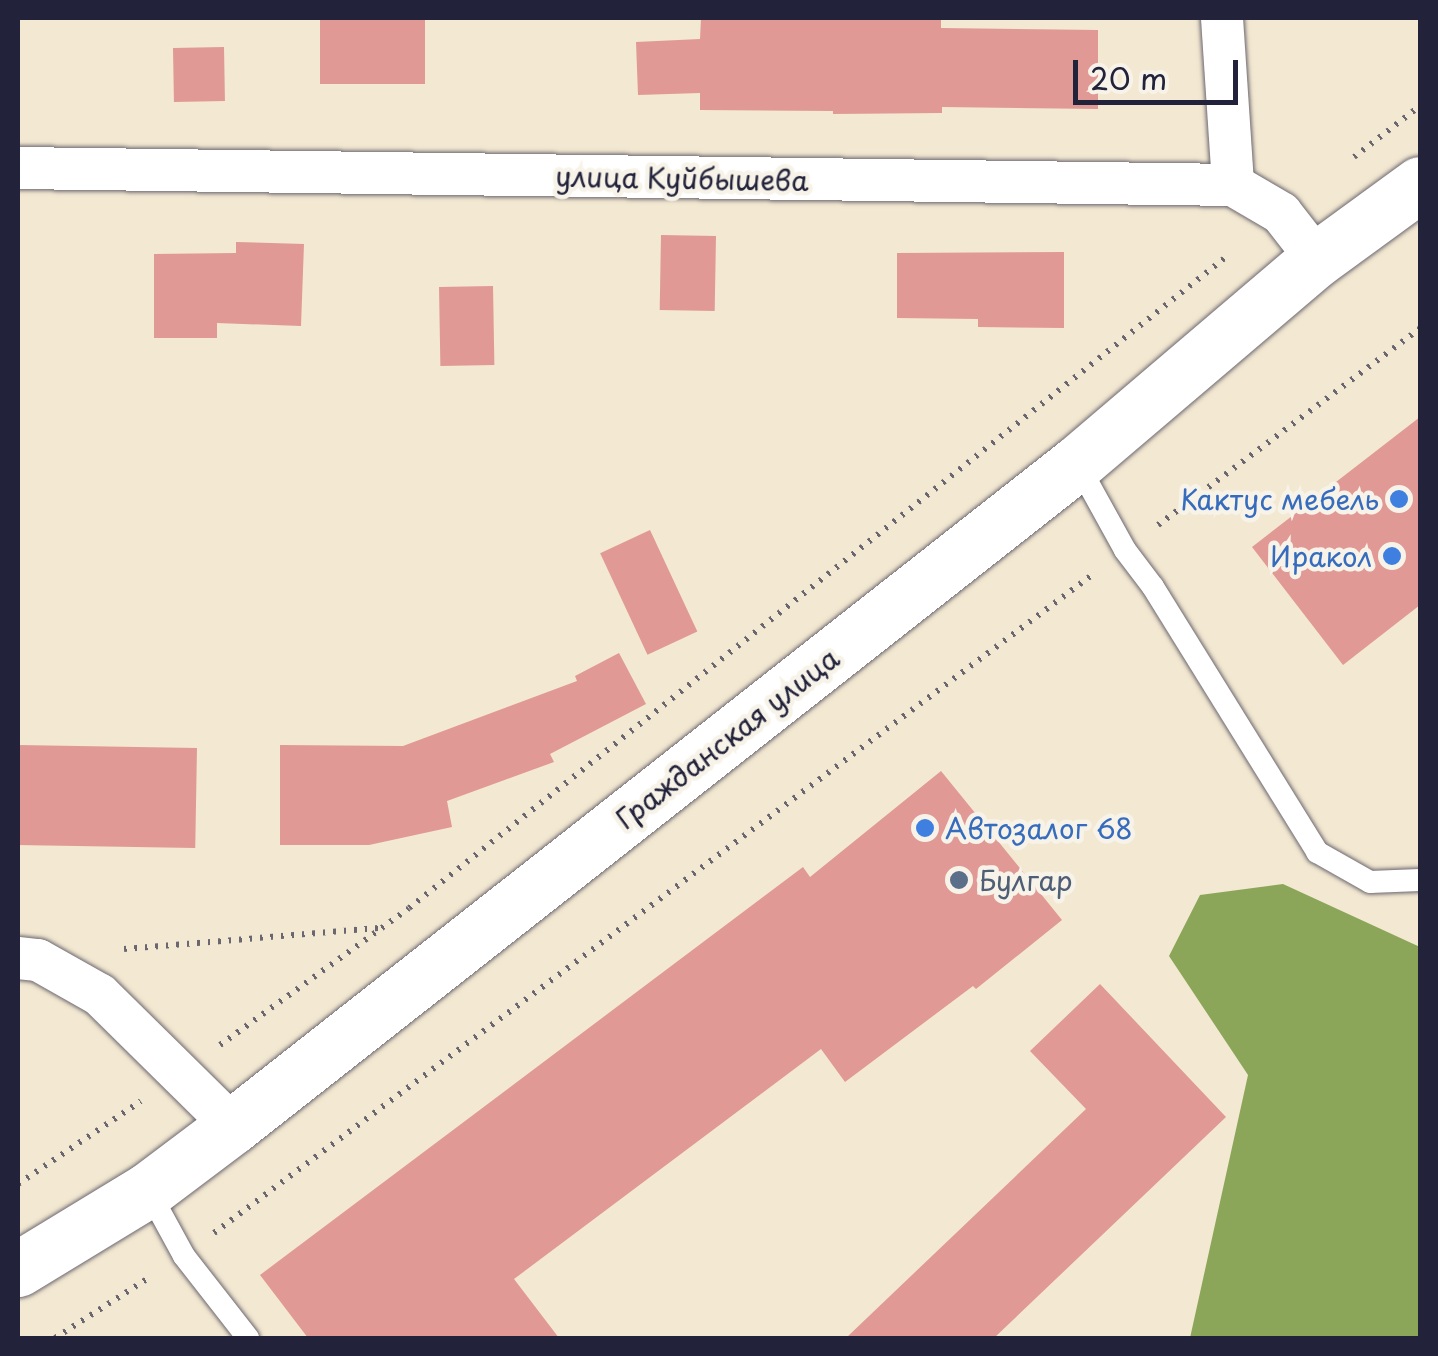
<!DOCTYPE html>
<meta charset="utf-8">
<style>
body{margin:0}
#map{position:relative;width:1438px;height:1356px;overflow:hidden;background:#f3e8d1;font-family:"Playpen Sans",sans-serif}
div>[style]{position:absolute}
.forest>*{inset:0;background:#8ba659}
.building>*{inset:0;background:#e09995;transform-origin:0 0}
.path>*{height:6px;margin-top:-3px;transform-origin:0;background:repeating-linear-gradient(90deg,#6b6770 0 2.5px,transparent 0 10.5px)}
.roads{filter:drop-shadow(0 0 2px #6b6770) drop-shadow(0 0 2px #6b6770)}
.service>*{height:22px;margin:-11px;padding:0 11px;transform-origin:11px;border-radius:11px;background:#fff}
.minor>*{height:42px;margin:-21px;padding:0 21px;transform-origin:21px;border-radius:21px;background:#fff}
.secondary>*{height:55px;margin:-27.5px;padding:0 27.5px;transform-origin:27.5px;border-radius:27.5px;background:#fff}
.dots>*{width:28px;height:28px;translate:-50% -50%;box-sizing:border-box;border:5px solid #f7f3e8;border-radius:50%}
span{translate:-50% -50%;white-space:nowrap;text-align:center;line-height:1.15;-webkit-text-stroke:9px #f7f3e8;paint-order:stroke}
.street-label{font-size:28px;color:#22223b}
.shop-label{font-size:28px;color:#366cbe}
.right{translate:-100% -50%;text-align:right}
.left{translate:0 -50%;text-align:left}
.service-label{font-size:28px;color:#4e5e75}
.frame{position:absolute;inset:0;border:20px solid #22223b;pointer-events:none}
.scale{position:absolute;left:1073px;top:60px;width:165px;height:45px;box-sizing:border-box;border:5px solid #22223b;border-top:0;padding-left:12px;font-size:30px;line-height:35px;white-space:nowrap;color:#22223b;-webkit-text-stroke:8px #f7f3e8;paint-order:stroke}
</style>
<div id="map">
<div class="forest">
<div style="clip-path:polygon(1283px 884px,1420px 947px,1420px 1338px,1190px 1338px,1248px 1075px,1169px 956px,1200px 895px)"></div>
</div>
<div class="building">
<div style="left:320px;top:18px;width:105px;height:66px"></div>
<div style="clip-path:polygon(701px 18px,941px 18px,941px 28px,1098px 30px,1098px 109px,942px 107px,942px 113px,833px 114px,833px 111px,700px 110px,700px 93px,638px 95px,636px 42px,700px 39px)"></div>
<div style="left:224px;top:47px;width:54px;height:51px;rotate:89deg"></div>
<div style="left:661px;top:235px;width:55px;height:75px;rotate:1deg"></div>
<div style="clip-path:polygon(236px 242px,304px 244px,301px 326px,217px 323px,217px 338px,154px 338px,154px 254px,236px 253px)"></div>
<div style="clip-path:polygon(1064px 252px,1064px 328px,978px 327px,978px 319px,897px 318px,897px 253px)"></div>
<div style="left:493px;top:286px;width:79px;height:54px;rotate:89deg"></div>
<div style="clip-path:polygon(1420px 417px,1420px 605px,1343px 665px,1252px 547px)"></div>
<div style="left:650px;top:530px;width:112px;height:55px;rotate:65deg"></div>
<div style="clip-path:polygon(619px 653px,646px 704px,550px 754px,554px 762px,447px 801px,452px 827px,369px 845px,280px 845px,280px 745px,403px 746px,577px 681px,575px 676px)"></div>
<div style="left:18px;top:745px;width:179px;height:100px;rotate:1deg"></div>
<div style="clip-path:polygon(941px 771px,1062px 920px,976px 989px,973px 986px,845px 1082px,821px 1049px,514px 1279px,559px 1338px,308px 1338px,260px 1275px,803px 867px,810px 877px)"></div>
<div style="clip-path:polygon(1100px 984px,1226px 1117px,994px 1338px,846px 1338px,1086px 1109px,1030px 1051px)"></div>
</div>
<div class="path">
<div style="left:1354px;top:157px;width:83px;rotate:-37.7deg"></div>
<div style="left:1158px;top:525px;width:328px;rotate:-36.9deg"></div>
<div style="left:124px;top:949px;width:258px;rotate:-4.7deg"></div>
<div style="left:220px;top:1045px;width:233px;rotate:-35.9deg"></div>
<div style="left:409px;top:908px;width:1045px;rotate:-38.55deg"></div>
<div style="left:18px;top:1184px;width:148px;rotate:-34deg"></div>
<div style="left:214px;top:1233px;width:1102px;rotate:-36.85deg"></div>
<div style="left:55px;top:1338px;width:113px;rotate:-32.7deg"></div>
</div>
<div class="roads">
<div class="service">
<div style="left:1077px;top:463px;width:99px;rotate:61.1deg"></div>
<div style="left:1125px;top:550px;width:46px;rotate:52.9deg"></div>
<div style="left:1153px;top:587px;width:312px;rotate:58.2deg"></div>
<div style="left:1317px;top:852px;width:61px;rotate:29.5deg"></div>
<div style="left:1370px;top:882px;width:50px;rotate:-2.3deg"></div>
<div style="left:148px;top:1190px;width:75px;rotate:61.4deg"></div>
<div style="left:184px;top:1256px;width:104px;rotate:52deg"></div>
</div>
<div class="minor">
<div style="left:1222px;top:18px;width:167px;rotate:86.2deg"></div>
<div style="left:18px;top:168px;width:1215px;rotate:0.8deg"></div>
<div style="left:1233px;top:185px;width:56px;rotate:30.3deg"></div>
<div style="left:1281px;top:213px;width:58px;rotate:52deg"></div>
<div style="left:18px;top:958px;width:20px;rotate:6deg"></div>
<div style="left:38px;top:960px;width:71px;rotate:29.4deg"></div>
<div style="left:100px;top:995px;width:187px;rotate:44.6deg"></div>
</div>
<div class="secondary">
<div style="left:18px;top:1269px;width:152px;rotate:-31.3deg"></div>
<div style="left:148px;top:1190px;width:106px;rotate:-37deg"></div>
<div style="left:233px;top:1126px;width:1073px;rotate:-38.15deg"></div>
<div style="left:1077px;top:463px;width:315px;rotate:-40.4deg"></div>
<div style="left:1317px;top:259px;width:127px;rotate:-36.1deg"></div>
</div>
</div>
<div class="dots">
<div style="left:1399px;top:499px;background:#3f7fe0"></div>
<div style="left:1392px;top:556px;background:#3f7fe0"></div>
<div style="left:925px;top:828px;background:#3f7fe0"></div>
<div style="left:959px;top:880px;background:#5c6f8a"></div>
</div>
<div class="street-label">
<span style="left:682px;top:178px;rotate:1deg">улица Куйбышева</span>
<span style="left:727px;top:738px;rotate:-38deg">Гражданская улица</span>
</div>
<div class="shop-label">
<span class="right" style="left:1379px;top:499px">Кактус мебель</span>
<span class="right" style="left:1372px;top:556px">Иракол</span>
<span class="left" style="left:945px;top:828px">Автозалог 68</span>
</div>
<div class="service-label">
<span class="left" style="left:979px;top:880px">Булгар</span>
</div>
<div class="frame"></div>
<div class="scale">20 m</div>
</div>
